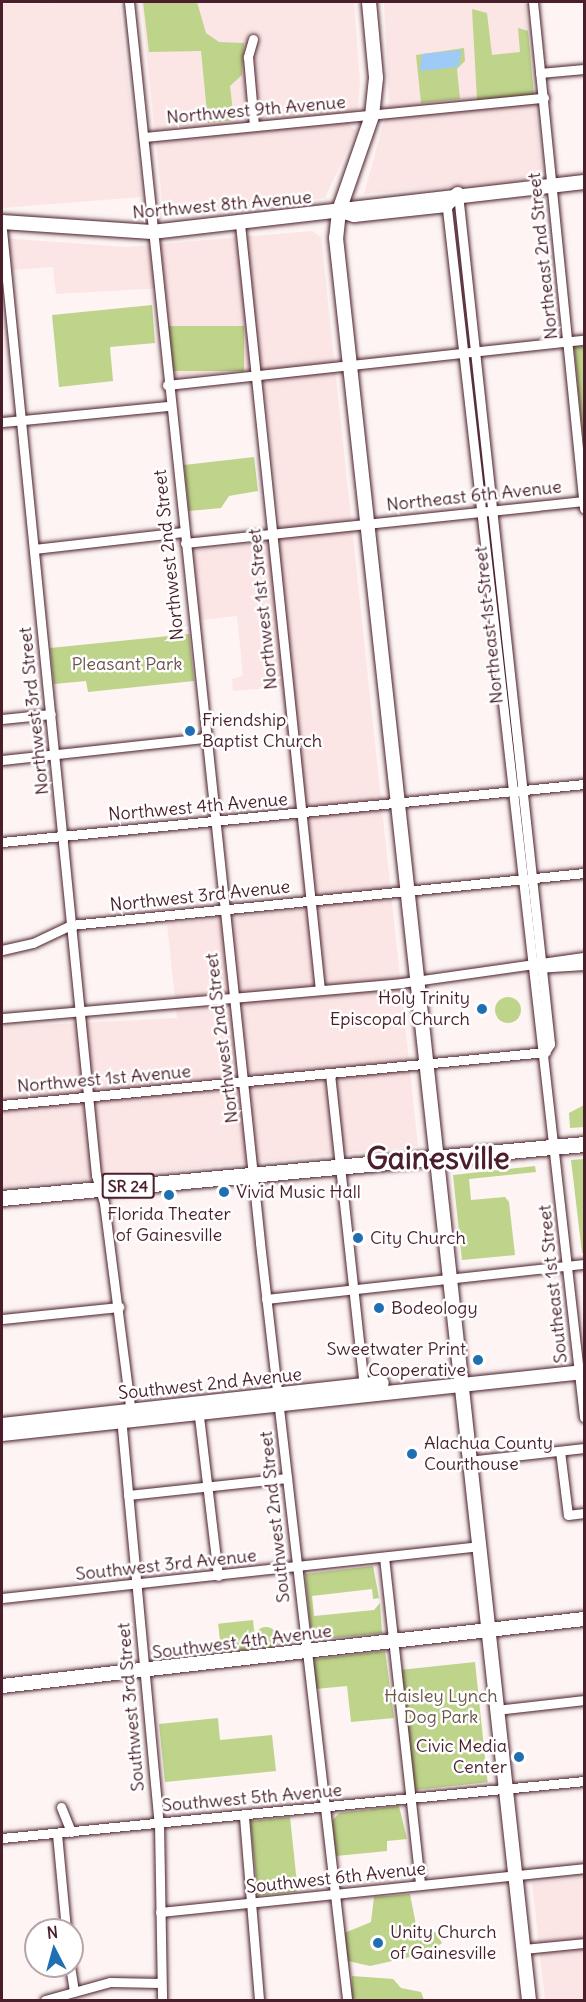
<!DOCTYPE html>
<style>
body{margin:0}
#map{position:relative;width:586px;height:2002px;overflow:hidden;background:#fdf4f3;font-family:Delius,sans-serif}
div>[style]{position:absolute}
.built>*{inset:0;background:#fbe6e5}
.green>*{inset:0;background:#bdd48a;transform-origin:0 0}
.round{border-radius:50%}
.water>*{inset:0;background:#9dcaf7}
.roads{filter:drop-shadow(0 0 2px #4a1f2b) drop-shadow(0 0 2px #4a1f2b)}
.street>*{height:9px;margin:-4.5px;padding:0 4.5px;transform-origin:4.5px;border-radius:4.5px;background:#fff}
.secondary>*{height:14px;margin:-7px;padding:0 7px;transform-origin:7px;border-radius:7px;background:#fff}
.primary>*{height:15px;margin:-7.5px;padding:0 7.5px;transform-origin:7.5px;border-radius:7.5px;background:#fff}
.dots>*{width:16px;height:16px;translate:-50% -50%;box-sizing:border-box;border:3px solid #fff;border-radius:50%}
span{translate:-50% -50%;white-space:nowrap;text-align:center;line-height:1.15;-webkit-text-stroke:5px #fff;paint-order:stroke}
.shield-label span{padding:2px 4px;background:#fff;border:2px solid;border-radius:4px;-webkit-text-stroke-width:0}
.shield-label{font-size:16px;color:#4a1f2b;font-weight:700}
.street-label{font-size:18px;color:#4a1f2b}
.park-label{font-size:18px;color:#6c5548}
.poi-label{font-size:18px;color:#4a1f2b}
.left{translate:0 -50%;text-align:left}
.right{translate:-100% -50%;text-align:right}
.town-label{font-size:30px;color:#4a1f2b;font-weight:700}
.frame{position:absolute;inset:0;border:3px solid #4a1f2b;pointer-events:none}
.north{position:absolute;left:24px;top:1918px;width:60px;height:60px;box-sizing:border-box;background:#fff;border:2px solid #b7a5aa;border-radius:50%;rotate:354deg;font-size:16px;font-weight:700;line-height:24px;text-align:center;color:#4a1f2b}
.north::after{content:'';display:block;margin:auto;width:21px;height:27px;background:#1f6fb2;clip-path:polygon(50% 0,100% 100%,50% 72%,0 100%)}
</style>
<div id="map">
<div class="built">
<div style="clip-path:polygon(119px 2px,141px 197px,2px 208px,2px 4px)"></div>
<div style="clip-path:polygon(141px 2px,354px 2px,360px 83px,358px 108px,346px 121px,356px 131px,325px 198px,164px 217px)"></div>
<div style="clip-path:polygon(384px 2px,525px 2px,542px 179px,364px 194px,389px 103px)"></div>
<div style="clip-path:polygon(312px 231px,321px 237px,418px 1146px,2px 1187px,2px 1027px,177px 1018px,167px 924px,305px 909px,282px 687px,233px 691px,232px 679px,243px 676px,237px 616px,200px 620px,192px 551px,282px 541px,262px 369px,173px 377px,163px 288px,56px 294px,53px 267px,13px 270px,2px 264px,2px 238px,128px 247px)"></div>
<div style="clip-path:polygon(584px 1877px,584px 2000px,545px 2000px,532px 1883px)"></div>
</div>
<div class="green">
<div style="clip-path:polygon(143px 2px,197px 2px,206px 33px,219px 42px,244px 43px,242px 75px,230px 86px,234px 120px,208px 123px,201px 51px,149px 52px)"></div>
<div style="clip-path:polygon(472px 9px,487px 13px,492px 55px,520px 52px,518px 28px,528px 31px,534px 95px,477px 100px)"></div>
<div style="clip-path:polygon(464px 48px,465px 61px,457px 69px,460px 99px,421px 103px,416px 55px)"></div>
<div style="clip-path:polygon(152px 305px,155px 343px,110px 347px,113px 381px,59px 387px,52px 315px)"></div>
<div style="left:244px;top:326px;width:45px;height:77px;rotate:90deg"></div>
<div style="clip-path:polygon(584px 346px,584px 449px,574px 347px)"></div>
<div style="clip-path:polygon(254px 457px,258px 491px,229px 496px,221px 508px,189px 511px,184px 465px)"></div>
<div style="clip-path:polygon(189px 634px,194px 681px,88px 692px,86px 681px,54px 684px,50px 648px)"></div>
<div class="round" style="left:495px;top:997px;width:26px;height:26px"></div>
<div style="clip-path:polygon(584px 1105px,584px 1127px,570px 1128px,569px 1113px)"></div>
<div style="clip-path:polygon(584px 1159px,584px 1253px,582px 1253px,571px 1160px)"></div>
<div style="clip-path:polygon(535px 1166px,536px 1172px,469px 1179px,471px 1200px,505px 1197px,509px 1202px,515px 1255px,462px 1260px,453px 1175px)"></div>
<div style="clip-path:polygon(373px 1566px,379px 1598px,373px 1599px,372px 1589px,312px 1596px,314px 1616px,374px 1610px,380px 1603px,382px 1633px,312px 1640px,305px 1574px)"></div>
<div style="left:253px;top:1620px;width:29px;height:35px;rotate:84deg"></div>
<div class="round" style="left:255px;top:1627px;width:22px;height:22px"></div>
<div style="clip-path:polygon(385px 1651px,394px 1718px,351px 1722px,347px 1686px,315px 1689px,312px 1663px,317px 1659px)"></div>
<div style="left:475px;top:1662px;width:121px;height:78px;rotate:84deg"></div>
<div style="clip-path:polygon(218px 1718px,220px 1740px,272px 1735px,276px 1771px,165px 1782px,159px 1724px)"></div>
<div style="clip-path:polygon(399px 1806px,407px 1839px,387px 1841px,387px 1851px,336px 1856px,332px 1821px,339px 1813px)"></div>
<div style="left:290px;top:1817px;width:75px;height:40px;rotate:84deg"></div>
<div style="clip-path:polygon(410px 1894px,417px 1930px,435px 1932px,442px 1943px,428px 1953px,370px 1966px,348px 1961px,342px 1934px,371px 1922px,374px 1897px)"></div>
<div style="clip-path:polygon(352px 1976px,393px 1979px,401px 1988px,421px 1992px,424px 2000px,351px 2000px)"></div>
</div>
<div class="water">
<div style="clip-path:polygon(462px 50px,458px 67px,420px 71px,422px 54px)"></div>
</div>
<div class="roads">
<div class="street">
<div style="left:129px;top:2px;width:1248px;rotate:83.97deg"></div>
<div style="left:260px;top:1243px;width:760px;rotate:83.43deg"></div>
<div style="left:533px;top:2px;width:509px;rotate:84.24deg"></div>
<div style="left:253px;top:39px;width:19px;rotate:106deg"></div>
<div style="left:248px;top:57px;width:69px;rotate:85deg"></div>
<div style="left:540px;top:73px;width:44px;rotate:-5.2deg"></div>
<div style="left:144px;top:137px;width:402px;rotate:-5.6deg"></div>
<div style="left:458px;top:194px;width:855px;rotate:83.82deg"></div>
<div style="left:550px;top:1044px;width:9px;rotate:122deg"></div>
<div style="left:446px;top:200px;width:1225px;rotate:83.53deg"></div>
<div style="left:240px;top:224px;width:770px;rotate:84.04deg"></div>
<div style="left:2px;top:230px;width:950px;rotate:84.32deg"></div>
<div style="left:96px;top:1175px;width:29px;rotate:74deg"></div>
<div style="left:104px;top:1203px;width:214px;rotate:82.7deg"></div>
<div style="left:167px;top:385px;width:419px;rotate:-6.2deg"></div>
<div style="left:2px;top:422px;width:167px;rotate:-5.5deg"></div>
<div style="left:185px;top:543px;width:401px;rotate:-6deg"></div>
<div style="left:34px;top:549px;width:150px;rotate:-6.5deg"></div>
<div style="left:2px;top:719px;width:49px;rotate:-5.8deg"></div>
<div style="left:2px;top:760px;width:205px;rotate:-6.2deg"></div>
<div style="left:2px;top:842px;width:585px;rotate:-5.69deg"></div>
<div style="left:2px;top:950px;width:32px;rotate:-13deg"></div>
<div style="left:33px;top:943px;width:42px;rotate:-25.3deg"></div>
<div style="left:71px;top:925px;width:516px;rotate:-5.79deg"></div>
<div style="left:536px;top:968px;width:48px;rotate:-3.6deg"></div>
<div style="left:2px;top:1018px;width:401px;rotate:-5deg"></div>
<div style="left:401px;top:983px;width:185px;rotate:-8.1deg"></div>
<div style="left:330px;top:1074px;width:313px;rotate:83.8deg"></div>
<div style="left:2px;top:1105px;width:546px;rotate:-5.57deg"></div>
<div style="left:266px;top:1299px;width:320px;rotate:-6.3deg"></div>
<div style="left:2px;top:1319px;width:118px;rotate:-5.9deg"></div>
<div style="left:198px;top:1408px;width:169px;rotate:83.2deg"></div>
<div style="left:121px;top:1417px;width:408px;rotate:84.7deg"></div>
<div style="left:159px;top:1823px;width:177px;rotate:89deg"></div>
<div style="left:560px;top:1451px;width:64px;rotate:82.9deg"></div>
<div style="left:568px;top:1515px;width:16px;rotate:-7deg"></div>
<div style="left:468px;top:1461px;width:117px;rotate:-6.4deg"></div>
<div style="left:128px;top:1495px;width:160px;rotate:-6.1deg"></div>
<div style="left:384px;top:1557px;width:330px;rotate:83.7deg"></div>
<div style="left:2px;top:1598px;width:479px;rotate:-6.2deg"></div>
<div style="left:496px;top:1710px;width:89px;rotate:-6.5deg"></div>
<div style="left:61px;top:1807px;width:27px;rotate:68deg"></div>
<div style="left:244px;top:1817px;width:184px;rotate:85.3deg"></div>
<div style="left:57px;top:1834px;width:96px;rotate:84.6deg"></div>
<div style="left:2px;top:1838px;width:585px;rotate:-5.59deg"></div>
<div style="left:160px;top:1912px;width:426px;rotate:-5.9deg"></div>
<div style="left:523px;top:1949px;width:61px;rotate:-5.6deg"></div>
<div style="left:70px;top:1966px;width:26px;rotate:81deg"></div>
<div style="left:45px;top:2000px;width:67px;rotate:-15.5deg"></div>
<div style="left:110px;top:1982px;width:51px;rotate:1.1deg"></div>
</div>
<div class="secondary">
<div style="left:369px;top:2px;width:76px;rotate:84.7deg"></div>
<div style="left:376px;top:78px;width:38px;rotate:96deg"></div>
<div style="left:372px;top:116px;width:101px;rotate:109.2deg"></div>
<div style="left:339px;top:211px;width:27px;rotate:96deg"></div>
<div style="left:336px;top:238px;width:1773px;rotate:83.75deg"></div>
<div style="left:341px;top:211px;width:14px;rotate:17deg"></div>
<div style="left:354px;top:215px;width:93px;rotate:-6.2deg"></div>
<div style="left:446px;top:205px;width:16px;rotate:-43deg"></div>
<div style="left:2px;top:222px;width:150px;rotate:3.8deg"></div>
<div style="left:152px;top:232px;width:435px;rotate:-6.6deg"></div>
<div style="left:2px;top:1425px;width:382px;rotate:-6.3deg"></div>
<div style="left:2px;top:1434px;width:585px;rotate:-6.08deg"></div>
<div style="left:2px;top:1686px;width:586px;rotate:-6.57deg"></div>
</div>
<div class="primary">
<div style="left:2px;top:1198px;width:584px;rotate:-5.3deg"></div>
</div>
</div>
<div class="dots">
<div style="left:190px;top:731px;background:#1f6fb2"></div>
<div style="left:482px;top:1009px;background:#1f6fb2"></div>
<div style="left:224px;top:1192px;background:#1f6fb2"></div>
<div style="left:169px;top:1195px;background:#1f6fb2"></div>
<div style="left:358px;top:1238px;background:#1f6fb2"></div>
<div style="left:379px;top:1308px;background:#1f6fb2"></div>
<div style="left:478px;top:1360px;background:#1f6fb2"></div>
<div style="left:412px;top:1454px;background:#1f6fb2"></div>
<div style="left:519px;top:1757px;background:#1f6fb2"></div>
<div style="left:378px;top:1943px;background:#1f6fb2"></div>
</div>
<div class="shield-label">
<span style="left:128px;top:1186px">SR 24</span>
</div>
<div class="street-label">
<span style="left:256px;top:110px;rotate:-5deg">Northwest 9th Avenue</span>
<span style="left:222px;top:205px;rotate:-5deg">Northwest 8th Avenue</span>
<span style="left:543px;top:256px;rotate:-96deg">Northeast 2nd Street</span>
<span style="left:474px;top:496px;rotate:-6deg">Northeast 6th Avenue</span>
<span style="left:169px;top:555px;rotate:-96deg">Northwest 2nd Street</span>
<span style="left:263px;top:609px;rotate:-96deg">Northwest 1st Street</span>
<span style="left:489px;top:625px;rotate:-96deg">Northeast 1st Street</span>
<span style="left:34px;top:711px;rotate:-96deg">Northwest 3rd Street</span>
<span style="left:198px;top:807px;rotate:-5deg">Northwest 4th Avenue</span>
<span style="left:200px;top:896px;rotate:-6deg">Northwest 3rd Avenue</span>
<span style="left:222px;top:1038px;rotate:-97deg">Northwest 2nd Street</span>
<span style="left:104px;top:1079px;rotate:-5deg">Northwest 1st Avenue</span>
<span style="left:553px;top:1284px;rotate:-96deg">Southeast 1st Street</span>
<span style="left:210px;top:1384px;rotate:-6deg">Southwest 2nd Avenue</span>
<span style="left:275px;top:1517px;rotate:-96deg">Southwest 2nd Street</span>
<span style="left:166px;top:1565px;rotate:-6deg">Southwest 3rd Avenue</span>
<span style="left:242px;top:1642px;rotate:-7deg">Southwest 4th Avenue</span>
<span style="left:131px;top:1707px;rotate:-95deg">Southwest 3rd Street</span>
<span style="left:252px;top:1798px;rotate:-5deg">Southwest 5th Avenue</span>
<span style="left:336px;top:1878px;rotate:-6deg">Southwest 6th Avenue</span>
</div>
<div class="park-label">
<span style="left:127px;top:664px">Pleasant Park</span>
<span style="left:441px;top:1707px">Haisley Lynch<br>Dog Park</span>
</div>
<div class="poi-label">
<span class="left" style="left:202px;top:731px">Friendship<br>Baptist Church</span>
<span class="right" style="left:470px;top:1009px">Holy Trinity<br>Episcopal Church</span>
<span class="left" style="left:236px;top:1192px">Vivid Music Hall</span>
<span style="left:169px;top:1225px">Florida Theater<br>of Gainesville</span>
<span class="left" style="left:370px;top:1238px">City Church</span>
<span class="left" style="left:391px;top:1308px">Bodeology</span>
<span class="right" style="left:466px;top:1360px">Sweetwater Print<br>Cooperative</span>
<span class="left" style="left:424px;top:1454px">Alachua County<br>Courthouse</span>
<span class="right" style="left:507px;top:1757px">Civic Media<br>Center</span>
<span class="left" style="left:390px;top:1943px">Unity Church<br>of Gainesville</span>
</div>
<div class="town-label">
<span style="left:438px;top:1158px">Gainesville</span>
</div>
<div class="frame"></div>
<div class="north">N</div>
</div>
